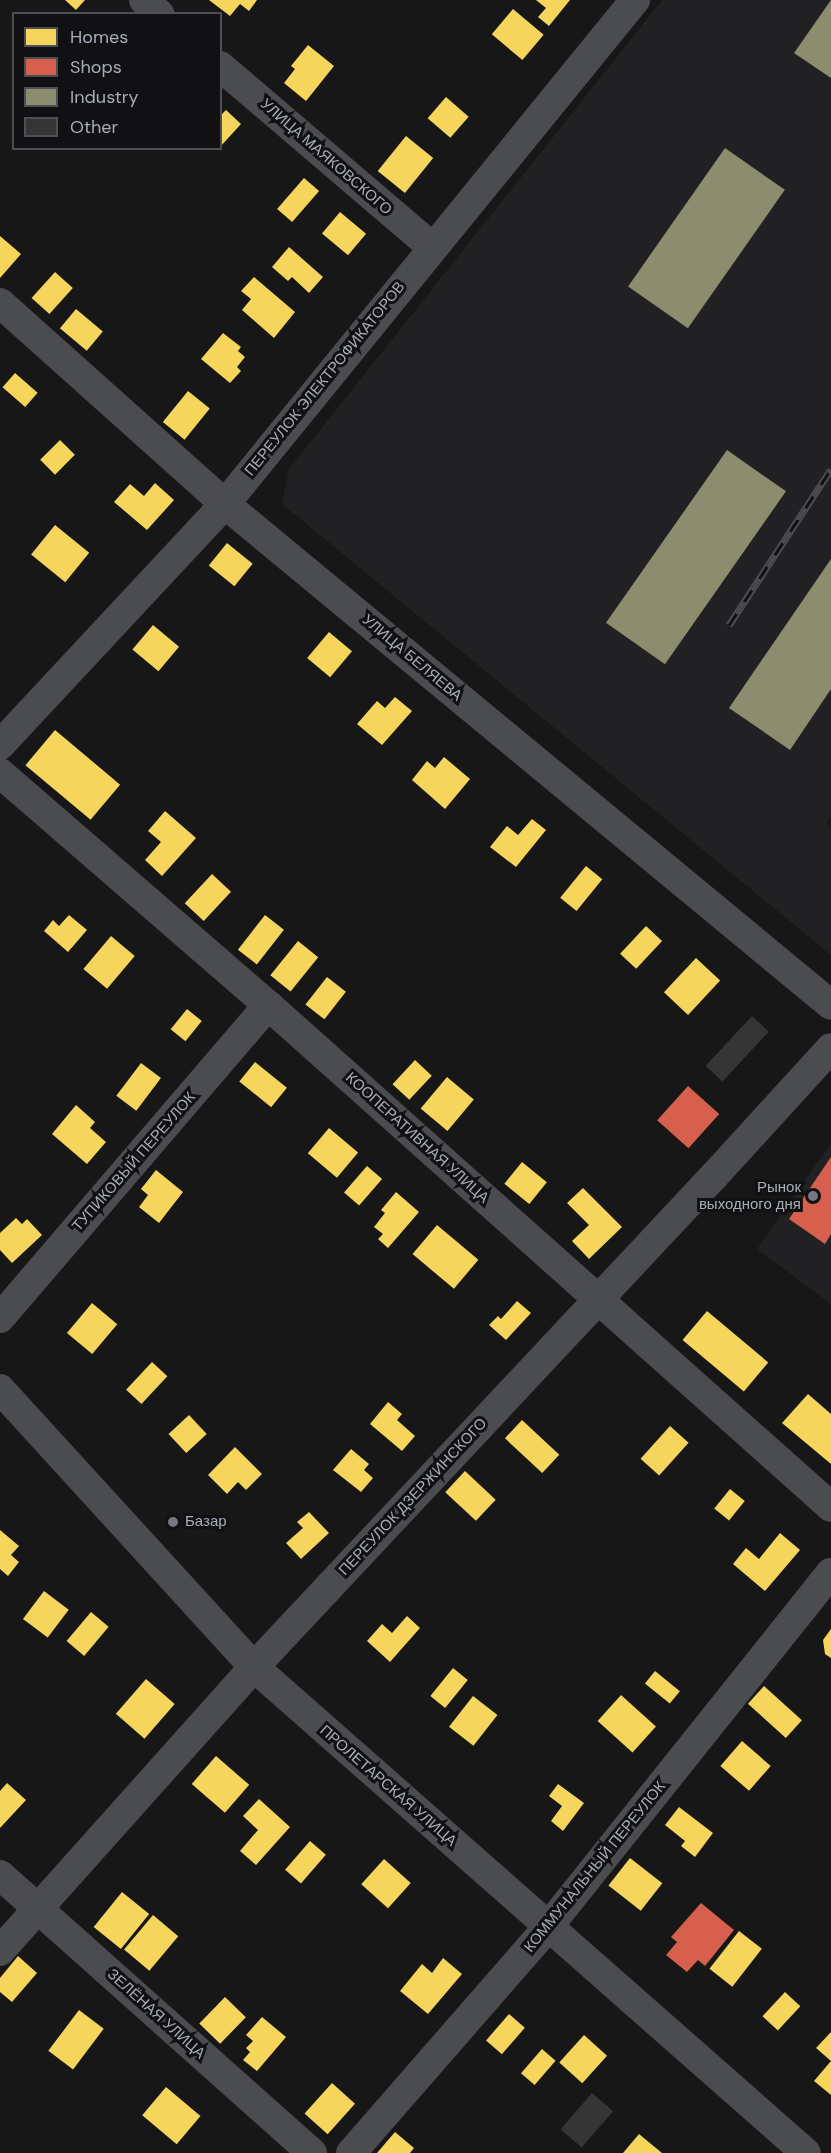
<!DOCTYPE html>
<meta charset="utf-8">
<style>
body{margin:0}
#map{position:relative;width:831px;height:2153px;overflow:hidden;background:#171717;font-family:"DM Sans",sans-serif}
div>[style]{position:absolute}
.built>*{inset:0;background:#212123}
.homes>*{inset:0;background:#f6d55c;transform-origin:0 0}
.shops>*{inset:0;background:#d6604d;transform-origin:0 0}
.industry>*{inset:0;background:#8c8c6e;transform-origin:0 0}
.building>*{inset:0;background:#353536;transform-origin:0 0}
.minor>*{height:30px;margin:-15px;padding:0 15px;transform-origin:15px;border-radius:15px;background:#4b4c50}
.rail>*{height:7px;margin-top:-3.5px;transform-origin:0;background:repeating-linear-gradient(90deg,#111113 0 14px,#4b4c4f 0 28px);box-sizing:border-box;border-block:2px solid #4b4c4f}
.dots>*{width:16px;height:16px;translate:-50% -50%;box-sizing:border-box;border:3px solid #111113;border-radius:50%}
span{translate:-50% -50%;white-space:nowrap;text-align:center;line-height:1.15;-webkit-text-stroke:6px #111113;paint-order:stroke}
.street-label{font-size:15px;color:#a8adb8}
.poi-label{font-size:15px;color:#a8adb8}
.right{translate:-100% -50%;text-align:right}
.left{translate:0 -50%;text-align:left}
.legend{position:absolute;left:12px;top:12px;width:210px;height:138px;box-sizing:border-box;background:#111113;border:2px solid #4d4f55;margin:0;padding:8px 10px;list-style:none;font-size:18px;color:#a8adb8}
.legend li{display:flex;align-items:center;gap:12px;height:30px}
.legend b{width:30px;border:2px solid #4d4f55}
</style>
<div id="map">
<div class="built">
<div style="clip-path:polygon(662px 0,831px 0,831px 817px,827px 823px,831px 831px,831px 955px,282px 504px,289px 469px)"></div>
<div style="clip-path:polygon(831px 1143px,831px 1304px,757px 1249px)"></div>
</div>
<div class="homes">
<div style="clip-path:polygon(65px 0,85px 0,76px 10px)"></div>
<div style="clip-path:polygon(209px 0,257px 0,249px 11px,240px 4px,230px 16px)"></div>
<div style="clip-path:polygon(536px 0,570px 0,549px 26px,538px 17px,546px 8px)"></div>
<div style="left:513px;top:9px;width:40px;height:33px;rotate:40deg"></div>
<div style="clip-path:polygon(308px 45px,334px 66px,306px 101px,284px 83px,295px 69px,291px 66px)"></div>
<div style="left:446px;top:97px;width:30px;height:28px;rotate:41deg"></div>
<div style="clip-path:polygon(226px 110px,241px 124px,220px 147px,220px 116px)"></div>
<div style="left:406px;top:136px;width:35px;height:45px;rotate:39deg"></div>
<div style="left:304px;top:178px;width:20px;height:41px;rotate:41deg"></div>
<div style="left:340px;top:212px;width:34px;height:28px;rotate:40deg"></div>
<div style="clip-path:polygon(0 236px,21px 254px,0 278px)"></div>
<div style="clip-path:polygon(289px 247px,323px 277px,309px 293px,292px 277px,288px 281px,272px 267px)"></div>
<div style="left:55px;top:272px;width:24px;height:35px;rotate:42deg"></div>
<div style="clip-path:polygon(254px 277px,295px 312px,274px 338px,242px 310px,251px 299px,241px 291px)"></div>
<div style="left:76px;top:309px;width:35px;height:25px;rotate:40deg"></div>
<div style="clip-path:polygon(223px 333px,241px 347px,238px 351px,245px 357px,237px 367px,241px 371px,230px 383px,201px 359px)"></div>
<div style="left:15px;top:373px;width:30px;height:19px;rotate:41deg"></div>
<div style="left:188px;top:391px;width:28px;height:40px;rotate:39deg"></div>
<div style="left:60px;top:440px;width:21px;height:28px;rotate:45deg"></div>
<div style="clip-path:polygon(155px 483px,174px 500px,147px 530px,114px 502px,130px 484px,144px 496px)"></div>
<div style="left:55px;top:525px;width:44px;height:38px;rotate:39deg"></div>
<div style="left:227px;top:543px;width:33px;height:29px;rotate:39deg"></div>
<div style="left:153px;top:625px;width:34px;height:32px;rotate:40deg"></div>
<div style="left:329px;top:632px;width:30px;height:34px;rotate:40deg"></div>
<div style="clip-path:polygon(395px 697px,412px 711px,382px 745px,357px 724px,377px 701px,385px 708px)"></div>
<div style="left:55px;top:730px;width:85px;height:46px;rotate:40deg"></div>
<div style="clip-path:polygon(444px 757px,470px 779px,445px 809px,412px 780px,427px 761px,435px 768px)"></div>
<div style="clip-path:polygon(165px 811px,196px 838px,162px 876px,145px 860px,161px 842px,148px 831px)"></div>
<div style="clip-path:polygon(532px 819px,546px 830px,516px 867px,490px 847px,507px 826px,518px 835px)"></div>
<div style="left:586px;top:866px;width:21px;height:41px;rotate:39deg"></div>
<div style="left:212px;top:874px;width:26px;height:40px;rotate:43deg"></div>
<div style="clip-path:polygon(69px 915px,87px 930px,68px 952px,44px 931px,53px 920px,59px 926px)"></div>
<div style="left:265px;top:915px;width:24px;height:44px;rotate:38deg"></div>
<div style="left:646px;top:926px;width:22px;height:38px;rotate:43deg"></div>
<div style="left:111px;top:936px;width:31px;height:43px;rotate:40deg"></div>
<div style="left:298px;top:941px;width:26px;height:44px;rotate:39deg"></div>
<div style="left:696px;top:958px;width:33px;height:47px;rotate:43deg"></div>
<div style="left:327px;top:977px;width:24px;height:35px;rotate:38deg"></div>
<div style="left:187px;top:1009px;width:19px;height:26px;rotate:39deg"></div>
<div style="left:415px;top:1060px;width:23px;height:33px;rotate:43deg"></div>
<div style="left:255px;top:1062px;width:41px;height:25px;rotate:39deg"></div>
<div style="left:141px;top:1063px;width:25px;height:41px;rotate:37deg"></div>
<div style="left:447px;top:1077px;width:35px;height:41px;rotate:40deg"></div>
<div style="clip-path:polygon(76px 1105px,95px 1122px,90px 1128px,106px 1142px,87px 1164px,52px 1134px)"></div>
<div style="left:329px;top:1128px;width:38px;height:33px;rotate:40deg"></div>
<div style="left:522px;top:1162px;width:32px;height:28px;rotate:39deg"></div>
<div style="left:367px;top:1166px;width:20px;height:35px;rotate:41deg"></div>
<div style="clip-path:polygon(156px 1170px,183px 1192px,159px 1223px,139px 1207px,148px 1195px,141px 1189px)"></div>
<div style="clip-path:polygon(583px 1188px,622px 1227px,589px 1259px,572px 1241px,589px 1225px,567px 1203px)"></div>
<div style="clip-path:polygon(396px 1192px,419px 1212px,388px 1248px,378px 1239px,383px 1234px,374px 1227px,385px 1213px,381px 1210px)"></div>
<div style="clip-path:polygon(16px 1218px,22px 1224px,27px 1219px,42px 1235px,12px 1263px,0 1250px,0 1233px)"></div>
<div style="left:437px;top:1225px;width:54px;height:38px;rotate:40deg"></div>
<div style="clip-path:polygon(517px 1301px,531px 1313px,506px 1340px,489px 1325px,498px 1316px,501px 1319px)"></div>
<div style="left:92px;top:1303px;width:33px;height:39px;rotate:40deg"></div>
<div style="left:707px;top:1311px;width:80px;height:38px;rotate:40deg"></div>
<div style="left:152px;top:1362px;width:21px;height:38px;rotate:43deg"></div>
<div style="clip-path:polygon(808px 1394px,831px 1414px,831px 1464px,782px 1423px)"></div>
<div style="clip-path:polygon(388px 1402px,402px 1414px,397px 1420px,415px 1436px,402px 1451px,370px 1424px)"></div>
<div style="left:189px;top:1415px;width:26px;height:28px;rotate:47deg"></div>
<div style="left:522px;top:1420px;width:51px;height:25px;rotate:43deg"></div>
<div style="left:670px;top:1426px;width:25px;height:44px;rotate:42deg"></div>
<div style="clip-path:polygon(235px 1447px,262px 1474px,246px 1490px,238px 1482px,227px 1494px,208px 1475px)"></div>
<div style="clip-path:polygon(351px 1449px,369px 1464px,364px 1470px,373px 1478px,361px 1492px,333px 1470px)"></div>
<div style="left:465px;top:1471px;width:42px;height:29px;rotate:43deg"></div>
<div style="left:730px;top:1489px;width:19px;height:25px;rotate:39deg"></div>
<div style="clip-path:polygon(309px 1512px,329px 1533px,301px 1559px,286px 1543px,303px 1528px,297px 1522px)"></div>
<div style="clip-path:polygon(0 1530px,19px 1546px,11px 1555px,19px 1562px,8px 1576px,0 1569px)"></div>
<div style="clip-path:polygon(780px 1533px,800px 1550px,765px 1591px,733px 1564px,746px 1548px,759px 1559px)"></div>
<div style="left:44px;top:1591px;width:31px;height:35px;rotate:37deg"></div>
<div style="left:91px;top:1612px;width:23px;height:38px;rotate:40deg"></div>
<div style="clip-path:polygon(407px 1616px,420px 1628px,390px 1662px,367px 1641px,382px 1624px,392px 1633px)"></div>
<div style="clip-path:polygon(831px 1629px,831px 1658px,825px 1654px,823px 1640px)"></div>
<div style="left:453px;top:1668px;width:19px;height:36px;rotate:39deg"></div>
<div style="left:655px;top:1671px;width:32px;height:16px;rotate:39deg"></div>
<div style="left:146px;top:1679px;width:38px;height:46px;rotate:41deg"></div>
<div style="left:764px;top:1686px;width:51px;height:24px;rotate:42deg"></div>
<div style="left:621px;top:1695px;width:47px;height:35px;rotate:42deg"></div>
<div style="left:473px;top:1696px;width:31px;height:39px;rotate:38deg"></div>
<div style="left:742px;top:1741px;width:38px;height:33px;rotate:41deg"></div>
<div style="left:216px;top:1756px;width:44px;height:37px;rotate:41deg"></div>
<div style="clip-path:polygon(7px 1783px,26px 1800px,0 1828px,0 1791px)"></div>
<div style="clip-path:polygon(558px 1784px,584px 1803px,563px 1831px,551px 1821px,562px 1806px,549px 1796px)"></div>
<div style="clip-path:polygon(259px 1799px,290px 1827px,256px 1865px,240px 1851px,258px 1830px,243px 1816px)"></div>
<div style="clip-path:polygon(679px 1807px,713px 1833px,695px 1857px,681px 1846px,685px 1841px,665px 1825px)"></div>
<div style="left:310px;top:1841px;width:21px;height:38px;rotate:41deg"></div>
<div style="left:630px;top:1858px;width:41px;height:35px;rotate:38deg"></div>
<div style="left:384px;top:1859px;width:36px;height:34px;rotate:42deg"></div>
<div style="left:122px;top:1892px;width:35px;height:45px;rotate:39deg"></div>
<div style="left:153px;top:1915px;width:33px;height:45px;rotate:40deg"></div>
<div style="left:739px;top:1931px;width:29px;height:48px;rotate:38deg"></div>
<div style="clip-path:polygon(18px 1956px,37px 1973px,12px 2002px,0 1992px,0 1978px)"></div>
<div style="clip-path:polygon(443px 1958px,462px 1974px,428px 2014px,400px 1991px,422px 1964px,432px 1973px)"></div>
<div style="left:785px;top:1992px;width:21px;height:33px;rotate:43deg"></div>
<div style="left:225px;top:1997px;width:29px;height:37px;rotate:44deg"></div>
<div style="left:79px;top:2010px;width:31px;height:51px;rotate:37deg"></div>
<div style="left:509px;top:2014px;width:21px;height:35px;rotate:41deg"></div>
<div style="clip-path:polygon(262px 2017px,286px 2037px,257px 2071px,243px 2060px,250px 2052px,246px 2048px,253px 2041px,246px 2035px)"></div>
<div style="clip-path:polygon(831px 2032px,831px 2095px,814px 2081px,831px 2061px,816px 2048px)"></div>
<div style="left:584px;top:2035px;width:31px;height:37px;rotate:42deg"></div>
<div style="left:542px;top:2049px;width:18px;height:32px;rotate:41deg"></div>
<div style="left:332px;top:2083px;width:31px;height:41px;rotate:42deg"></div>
<div style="left:166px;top:2087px;width:45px;height:37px;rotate:40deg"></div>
<div style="clip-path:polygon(395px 2132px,414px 2148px,410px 2153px,377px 2153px)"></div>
<div style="clip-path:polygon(639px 2134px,662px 2153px,623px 2153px)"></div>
</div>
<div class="shops">
<div style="left:688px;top:1086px;width:42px;height:46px;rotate:42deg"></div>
<div style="clip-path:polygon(831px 1157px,831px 1234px,825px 1244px,789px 1219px)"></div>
<div style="clip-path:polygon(701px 1903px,734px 1930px,705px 1966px,698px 1960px,687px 1972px,666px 1955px,677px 1942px,671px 1937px)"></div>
</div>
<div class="industry">
<div style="clip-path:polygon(831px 0,831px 78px,794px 53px)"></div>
<div style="left:725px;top:148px;width:73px;height:169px;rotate:35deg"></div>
<div style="left:727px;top:450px;width:72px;height:211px;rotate:35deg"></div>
<div style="clip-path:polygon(831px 559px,831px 689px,790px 750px,729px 708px)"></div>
</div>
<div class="building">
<div style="left:752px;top:1016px;width:23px;height:68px;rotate:43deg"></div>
<div style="left:592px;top:2093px;width:28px;height:48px;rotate:41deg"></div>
</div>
<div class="minor">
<div style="left:144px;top:0;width:21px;rotate:43deg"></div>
<div style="left:220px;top:66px;width:279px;rotate:40.5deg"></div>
<div style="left:0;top:303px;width:302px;rotate:41.8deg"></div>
<div style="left:225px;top:504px;width:786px;rotate:39.58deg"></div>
<div style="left:0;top:745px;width:330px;rotate:-47deg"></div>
<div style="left:225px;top:504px;width:650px;rotate:-50.87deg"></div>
<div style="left:0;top:773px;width:354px;rotate:40.9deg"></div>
<div style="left:268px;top:1005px;width:754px;rotate:41.72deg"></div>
<div style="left:0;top:1318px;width:412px;rotate:-49.4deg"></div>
<div style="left:0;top:1389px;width:377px;rotate:47.6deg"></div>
<div style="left:254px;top:1667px;width:735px;rotate:41.36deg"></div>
<div style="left:0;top:1875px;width:418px;rotate:41.7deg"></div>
<div style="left:0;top:1951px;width:381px;rotate:-48.2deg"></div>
<div style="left:254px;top:1667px;width:673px;rotate:-46.87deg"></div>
<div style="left:714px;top:1176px;width:173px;rotate:-47.6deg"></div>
<div style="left:351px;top:2153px;width:300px;rotate:-48.9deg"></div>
<div style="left:548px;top:1927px;width:453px;rotate:-51.4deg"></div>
</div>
<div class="rail">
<div style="left:729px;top:625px;width:186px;rotate:-56.8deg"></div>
</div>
<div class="dots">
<div style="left:813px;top:1196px;background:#757880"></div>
<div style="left:173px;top:1522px;background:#757880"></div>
</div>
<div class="street-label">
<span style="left:326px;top:157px;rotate:41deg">УЛИЦА МАЯКОВСКОГО</span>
<span style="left:325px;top:379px;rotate:-51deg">ПЕРЕУЛОК ЭЛЕКТРОФИКАТОРОВ</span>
<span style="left:412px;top:658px;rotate:40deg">УЛИЦА БЕЛЯЕВА</span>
<span style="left:417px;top:1138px;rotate:42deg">КООПЕРАТИВНАЯ УЛИЦА</span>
<span style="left:134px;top:1162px;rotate:-49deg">ТУПИКОВЫЙ ПЕРЕУЛОК</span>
<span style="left:413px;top:1497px;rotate:-47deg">ПЕРЕУЛОК ДЗЕРЖИНСКОГО</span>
<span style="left:388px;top:1786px;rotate:41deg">ПРОЛЕТАРСКАЯ УЛИЦА</span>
<span style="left:595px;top:1867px;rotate:-51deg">КОММУНАЛЬНЫЙ ПЕРЕУЛОК</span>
<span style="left:156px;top:2014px;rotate:42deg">ЗЕЛЁНАЯ УЛИЦА</span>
</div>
<div class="poi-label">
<span class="right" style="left:801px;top:1196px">Рынок<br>выходного дня</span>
<span class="left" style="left:185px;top:1522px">Базар</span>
</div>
<ul class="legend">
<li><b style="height:16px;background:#f6d55c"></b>Homes</li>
<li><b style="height:16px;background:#d6604d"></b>Shops</li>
<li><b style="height:16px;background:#8c8c6e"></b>Industry</li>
<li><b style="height:16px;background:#353536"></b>Other</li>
</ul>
</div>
